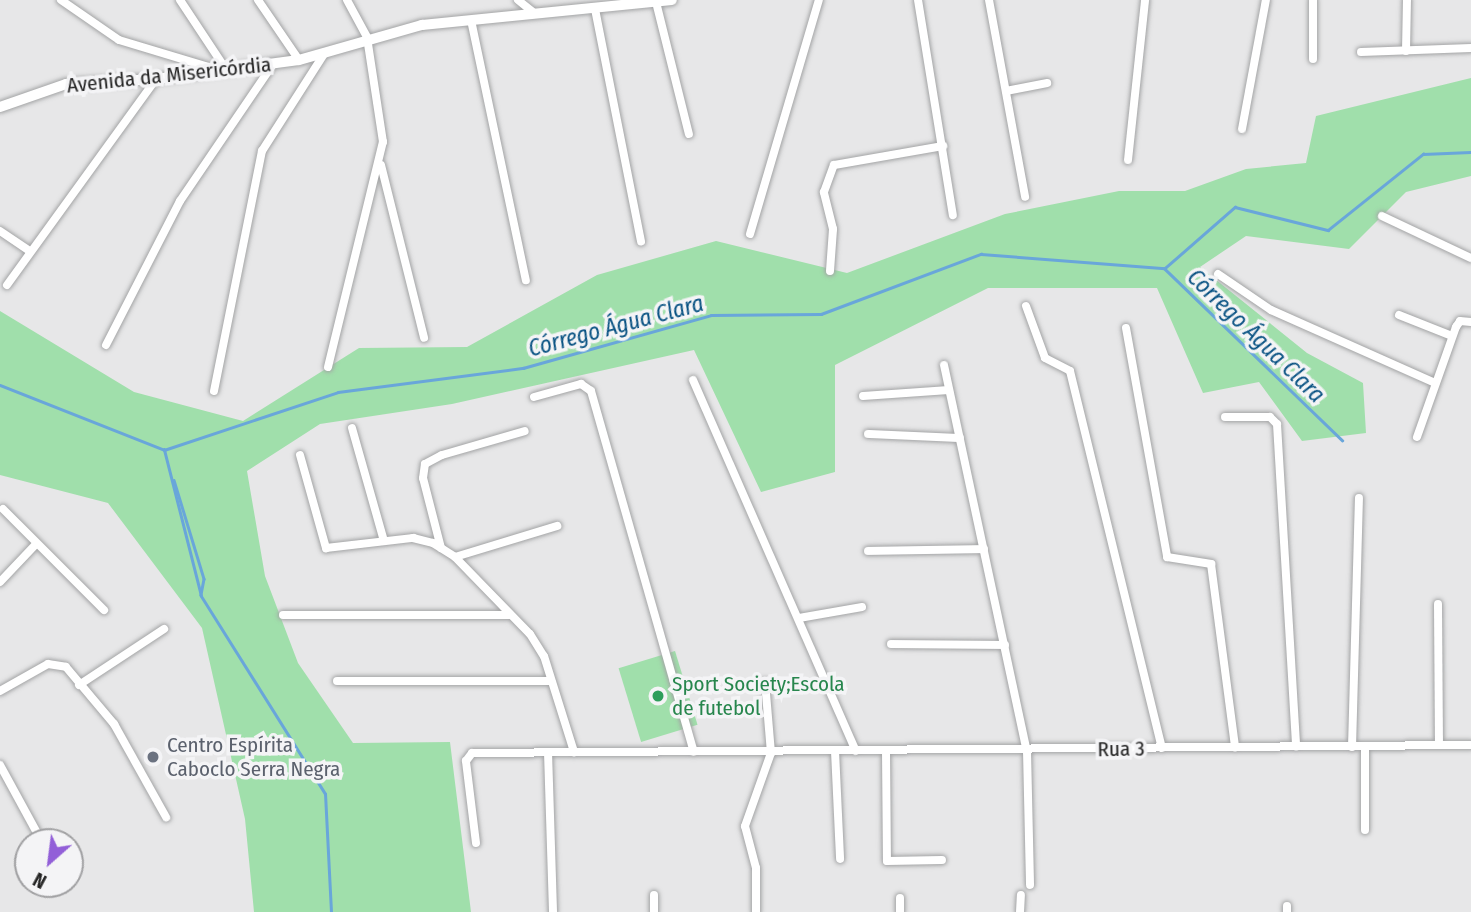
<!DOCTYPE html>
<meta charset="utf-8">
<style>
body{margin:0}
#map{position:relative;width:1471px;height:912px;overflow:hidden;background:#e7e7e8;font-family:"Fira Sans Condensed",sans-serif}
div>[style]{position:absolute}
.green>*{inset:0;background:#a0dfab;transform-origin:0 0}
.stream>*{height:2.5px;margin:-1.25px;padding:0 1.25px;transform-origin:1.25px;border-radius:1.25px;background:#69a6da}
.roads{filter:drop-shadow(0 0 2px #a3a4a5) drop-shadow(0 0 2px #a3a4a5)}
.minor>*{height:8px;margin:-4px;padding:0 4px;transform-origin:4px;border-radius:4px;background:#fff}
.tertiary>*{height:10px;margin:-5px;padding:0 5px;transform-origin:5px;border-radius:5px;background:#fff}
.dots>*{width:19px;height:19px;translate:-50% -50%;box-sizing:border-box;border:4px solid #f4f4f6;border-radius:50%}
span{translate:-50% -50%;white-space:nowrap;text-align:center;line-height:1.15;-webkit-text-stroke:7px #f4f4f6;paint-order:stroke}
.street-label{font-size:21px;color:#232323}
.leisure-label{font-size:21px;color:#27864d}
.left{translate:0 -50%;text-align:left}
.worship-label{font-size:21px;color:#5b616d}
.water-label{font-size:23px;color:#075182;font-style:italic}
.north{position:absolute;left:14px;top:828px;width:70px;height:70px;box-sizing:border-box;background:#f4f4f6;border:2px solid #a0a0a2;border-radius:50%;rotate:208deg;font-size:19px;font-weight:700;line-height:28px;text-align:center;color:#232323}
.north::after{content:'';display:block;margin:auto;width:24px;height:32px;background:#925fd8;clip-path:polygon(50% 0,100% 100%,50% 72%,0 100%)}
</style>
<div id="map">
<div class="green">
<div style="clip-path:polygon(1471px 78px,1471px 176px,1406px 192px,1349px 249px,1246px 236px,1200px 267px,1307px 353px,1363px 383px,1366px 433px,1302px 441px,1259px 382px,1203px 393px,1157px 288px,988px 288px,835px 365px,835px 472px,761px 492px,694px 350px,452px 404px,320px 424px,247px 471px,265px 576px,298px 663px,353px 743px,450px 742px,471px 912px,254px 912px,245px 819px,202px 628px,108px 503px,0 475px,0 311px,134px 392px,243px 421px,359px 348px,467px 347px,597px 275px,716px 241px,847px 273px,1005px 214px,1119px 191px,1185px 191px,1246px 169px,1306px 163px,1316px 116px)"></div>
<div style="left:675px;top:651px;width:77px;height:59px;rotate:73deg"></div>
</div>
<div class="stream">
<div style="left:1165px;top:268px;width:93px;rotate:-41.1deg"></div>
<div style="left:1235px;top:207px;width:96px;rotate:13.9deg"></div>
<div style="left:1328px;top:230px;width:122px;rotate:-38.7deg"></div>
<div style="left:1423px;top:154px;width:48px;rotate:-2.4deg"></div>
<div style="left:0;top:385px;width:177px;rotate:21.5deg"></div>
<div style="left:174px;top:480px;width:103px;rotate:73.1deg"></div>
<div style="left:204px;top:579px;width:15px;rotate:101deg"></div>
<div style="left:331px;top:912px;width:118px;rotate:-92.9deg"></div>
<div style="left:325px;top:794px;width:234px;rotate:-122.1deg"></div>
<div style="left:201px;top:596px;width:151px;rotate:-104.2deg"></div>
<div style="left:164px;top:450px;width:183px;rotate:-18.4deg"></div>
<div style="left:338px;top:392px;width:187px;rotate:-7.4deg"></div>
<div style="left:523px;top:368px;width:195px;rotate:-15.7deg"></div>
<div style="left:711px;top:315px;width:110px;rotate:-0.5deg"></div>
<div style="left:821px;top:314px;width:171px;rotate:-20.6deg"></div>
<div style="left:981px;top:254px;width:184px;rotate:4.4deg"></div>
<div style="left:1164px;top:268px;width:248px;rotate:44deg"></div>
</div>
<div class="roads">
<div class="minor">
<div style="left:61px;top:0;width:70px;rotate:34.6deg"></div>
<div style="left:119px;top:40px;width:100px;rotate:16.8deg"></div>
<div style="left:180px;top:0;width:82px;rotate:56.5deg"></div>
<div style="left:258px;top:0;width:73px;rotate:55.7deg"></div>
<div style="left:518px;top:0;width:21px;rotate:39deg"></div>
<div style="left:918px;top:0;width:218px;rotate:80.8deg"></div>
<div style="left:989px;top:0;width:200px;rotate:79.6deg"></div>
<div style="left:1313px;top:0;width:59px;rotate:90deg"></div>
<div style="left:656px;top:2px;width:136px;rotate:76deg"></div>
<div style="left:595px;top:9px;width:237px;rotate:78.8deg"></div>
<div style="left:471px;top:20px;width:266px;rotate:78.1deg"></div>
<div style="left:1406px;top:51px;width:51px;rotate:-88.9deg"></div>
<div style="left:1361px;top:52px;width:110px;rotate:-2.1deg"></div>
<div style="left:1006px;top:91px;width:42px;rotate:-11deg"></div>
<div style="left:1242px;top:129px;width:131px;rotate:-79.5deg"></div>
<div style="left:1128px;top:160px;width:161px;rotate:-83.9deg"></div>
<div style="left:381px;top:165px;width:178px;rotate:76deg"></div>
<div style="left:1382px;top:216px;width:98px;rotate:25.3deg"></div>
<div style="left:0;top:231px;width:36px;rotate:34deg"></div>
<div style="left:750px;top:234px;width:244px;rotate:-73.6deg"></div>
<div style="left:830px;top:271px;width:42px;rotate:-85.9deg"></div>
<div style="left:833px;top:229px;width:38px;rotate:-104deg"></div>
<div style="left:824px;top:192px;width:29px;rotate:-70deg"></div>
<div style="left:834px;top:165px;width:111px;rotate:-9.9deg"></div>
<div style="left:1218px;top:274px;width:64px;rotate:34.2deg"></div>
<div style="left:1271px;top:310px;width:180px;rotate:24deg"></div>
<div style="left:7px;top:285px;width:254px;rotate:-54.1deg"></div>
<div style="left:1026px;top:306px;width:55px;rotate:69.9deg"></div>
<div style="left:1045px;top:358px;width:28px;rotate:27deg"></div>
<div style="left:1070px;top:371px;width:388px;rotate:76.3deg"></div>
<div style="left:1399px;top:315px;width:57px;rotate:21.6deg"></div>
<div style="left:1126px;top:328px;width:233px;rotate:79.8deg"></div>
<div style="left:1167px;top:557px;width:45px;rotate:9deg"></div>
<div style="left:1211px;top:564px;width:185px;rotate:82.5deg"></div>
<div style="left:106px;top:345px;width:162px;rotate:-62.8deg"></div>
<div style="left:180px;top:201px;width:166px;rotate:-55.8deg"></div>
<div style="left:944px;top:365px;width:395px;rotate:77.9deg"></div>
<div style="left:1027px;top:751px;width:134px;rotate:88.7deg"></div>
<div style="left:328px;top:367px;width:232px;rotate:-76.3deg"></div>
<div style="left:383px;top:142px;width:106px;rotate:-98.7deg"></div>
<div style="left:367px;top:37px;width:42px;rotate:-118.4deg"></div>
<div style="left:693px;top:380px;width:405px;rotate:66.3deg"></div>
<div style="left:214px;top:391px;width:245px;rotate:-78.7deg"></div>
<div style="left:262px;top:151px;width:115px;rotate:-57.4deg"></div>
<div style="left:863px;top:396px;width:86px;rotate:-4deg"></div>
<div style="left:534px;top:397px;width:49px;rotate:-15.5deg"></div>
<div style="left:581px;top:384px;width:12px;rotate:35deg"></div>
<div style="left:591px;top:391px;width:375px;rotate:74.1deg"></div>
<div style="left:1225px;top:417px;width:45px"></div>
<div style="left:1270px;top:417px;width:10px;rotate:45deg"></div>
<div style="left:1277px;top:424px;width:323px;rotate:86.6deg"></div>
<div style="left:352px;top:428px;width:117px;rotate:74.2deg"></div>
<div style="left:868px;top:434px;width:92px;rotate:2.5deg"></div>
<div style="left:1417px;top:437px;width:117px;rotate:-70.5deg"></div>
<div style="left:1456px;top:327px;width:7px;rotate:-56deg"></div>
<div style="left:1460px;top:321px;width:11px;rotate:5deg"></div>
<div style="left:300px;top:455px;width:97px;rotate:74.4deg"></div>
<div style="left:326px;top:548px;width:88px;rotate:-6.6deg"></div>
<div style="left:413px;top:538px;width:21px;rotate:14deg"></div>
<div style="left:433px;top:543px;width:26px;rotate:32deg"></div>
<div style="left:455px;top:557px;width:107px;rotate:45.8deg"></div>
<div style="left:530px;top:634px;width:26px;rotate:58deg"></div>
<div style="left:544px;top:656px;width:101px;rotate:72.6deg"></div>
<div style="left:3px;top:509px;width:143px;rotate:45deg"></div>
<div style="left:441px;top:548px;width:72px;rotate:-104.4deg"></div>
<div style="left:423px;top:478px;width:14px;rotate:-82deg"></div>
<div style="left:425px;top:464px;width:19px;rotate:-28deg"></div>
<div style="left:442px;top:455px;width:86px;rotate:-16.1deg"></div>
<div style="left:868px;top:551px;width:116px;rotate:-1deg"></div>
<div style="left:455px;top:557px;width:107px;rotate:-16.9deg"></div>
<div style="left:0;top:582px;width:52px;rotate:-46.5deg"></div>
<div style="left:1438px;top:604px;width:141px;rotate:89.6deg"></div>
<div style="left:283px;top:615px;width:227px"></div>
<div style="left:799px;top:618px;width:64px;rotate:-9.9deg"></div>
<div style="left:891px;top:644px;width:114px;rotate:0.5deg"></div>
<div style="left:337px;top:681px;width:214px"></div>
<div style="left:79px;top:685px;width:102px;rotate:-33.4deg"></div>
<div style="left:0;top:691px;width:55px;rotate:-29.4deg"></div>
<div style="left:48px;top:664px;width:18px;rotate:9deg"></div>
<div style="left:66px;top:667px;width:75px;rotate:49.9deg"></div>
<div style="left:114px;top:724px;width:107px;rotate:60.8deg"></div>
<div style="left:1365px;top:746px;width:84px;rotate:90deg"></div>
<div style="left:1352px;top:747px;width:249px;rotate:-88.4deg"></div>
<div style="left:835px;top:751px;width:108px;rotate:87.3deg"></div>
<div style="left:886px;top:751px;width:110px;rotate:89.5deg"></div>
<div style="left:887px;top:861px;width:55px;rotate:-1deg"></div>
<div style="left:548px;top:752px;width:160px;rotate:88.2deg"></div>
<div style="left:0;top:765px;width:88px;rotate:61.4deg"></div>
<div style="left:476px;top:843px;width:83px;rotate:-97deg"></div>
<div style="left:466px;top:761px;width:10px;rotate:-53deg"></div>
<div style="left:472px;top:753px;width:999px;rotate:-0.46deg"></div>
<div style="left:1287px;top:906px;width:6px;rotate:90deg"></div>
<div style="left:654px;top:912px;width:17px;rotate:-90deg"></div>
<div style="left:756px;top:912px;width:44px;rotate:-90deg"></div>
<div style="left:756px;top:868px;width:43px;rotate:-104.7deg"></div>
<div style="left:745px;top:826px;width:77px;rotate:-70.4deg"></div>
<div style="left:771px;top:753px;width:71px;rotate:-94.8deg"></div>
<div style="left:900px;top:912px;width:14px;rotate:-90deg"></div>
<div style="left:1020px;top:912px;width:17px;rotate:-87deg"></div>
</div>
<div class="tertiary">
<div style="left:0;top:107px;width:70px;rotate:-19.2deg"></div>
<div style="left:66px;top:84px;width:90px;rotate:-3.2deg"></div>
<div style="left:156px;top:79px;width:144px;rotate:-7.6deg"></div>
<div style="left:299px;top:60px;width:128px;rotate:-15.9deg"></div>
<div style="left:422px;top:25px;width:251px;rotate:-5.7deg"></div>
</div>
</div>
<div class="dots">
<div style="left:658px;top:696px;background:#2e9e5b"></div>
<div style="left:153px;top:757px;background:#6b7280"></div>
</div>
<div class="street-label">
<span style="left:169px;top:75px;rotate:-6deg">Avenida da Misericórdia</span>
<span style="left:1121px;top:749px;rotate:-1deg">Rua 3</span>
</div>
<div class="leisure-label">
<span class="left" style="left:672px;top:696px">Sport Society;Escola<br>de futebol</span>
</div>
<div class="worship-label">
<span class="left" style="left:167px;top:757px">Centro Espírita<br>Caboclo Serra Negra</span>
</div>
<div class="water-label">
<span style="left:616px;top:326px;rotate:-15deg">Córrego Água Clara</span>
<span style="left:1256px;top:336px;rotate:44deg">Córrego Água Clara</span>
</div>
<div class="north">N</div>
</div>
